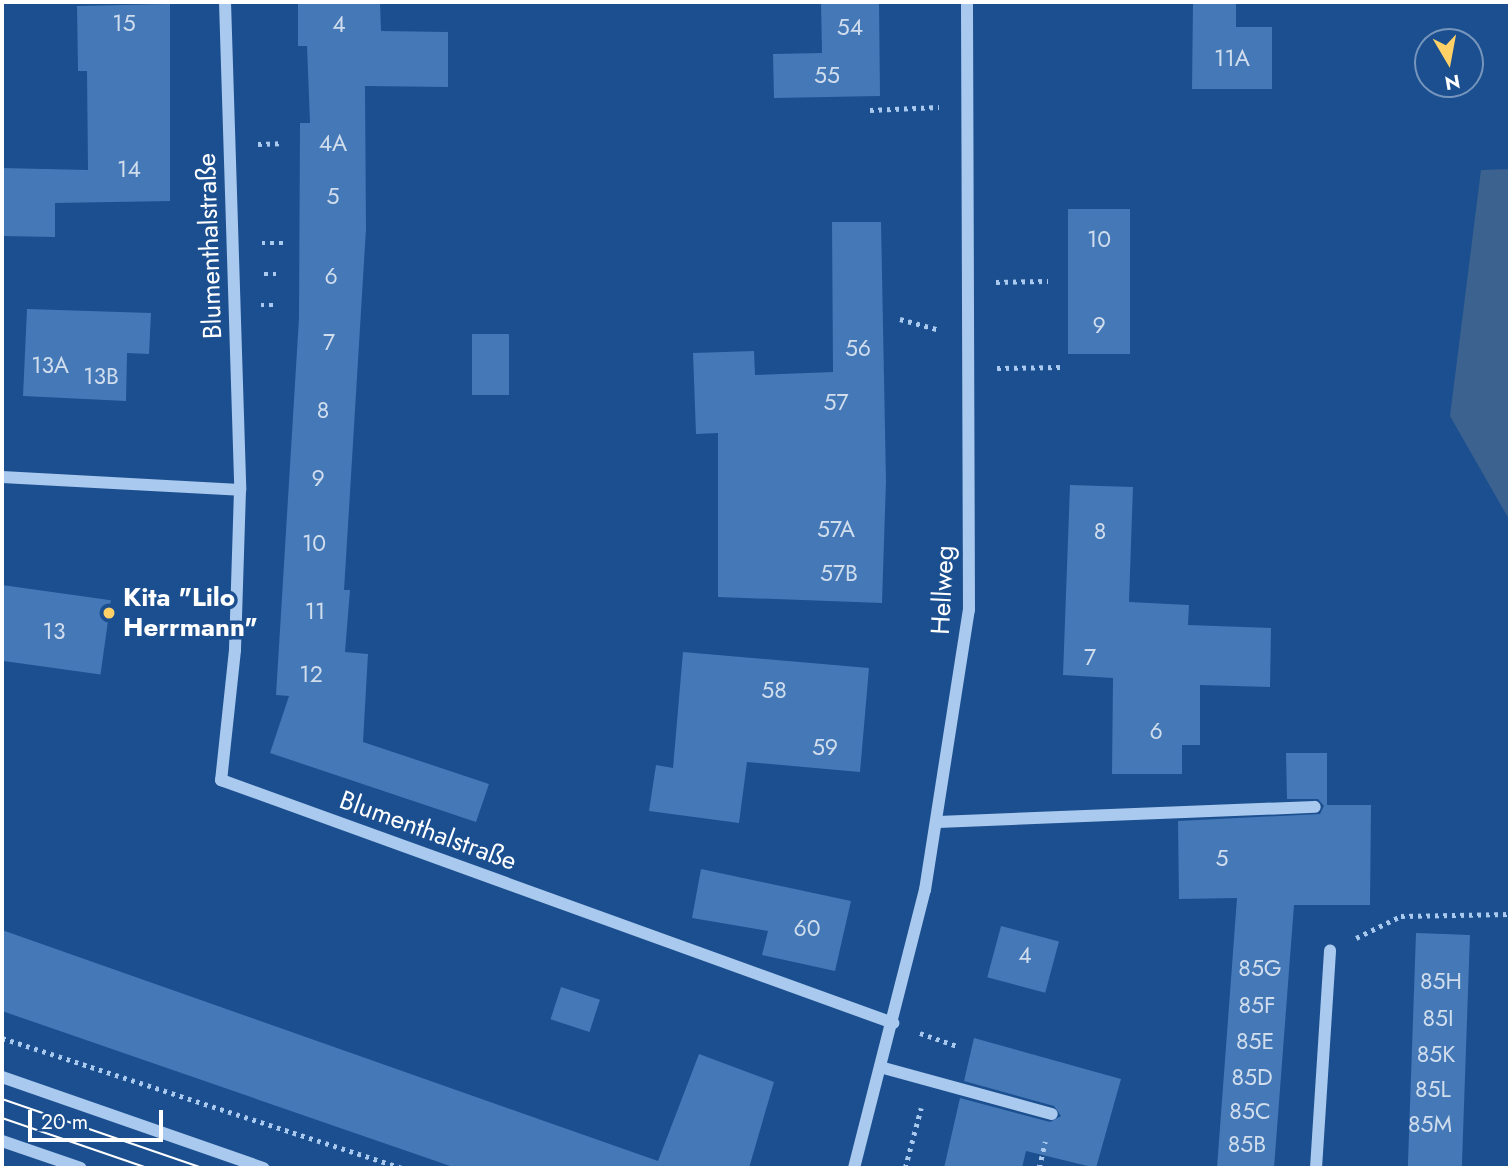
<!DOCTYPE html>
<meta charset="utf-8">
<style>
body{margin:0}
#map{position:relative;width:1512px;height:1170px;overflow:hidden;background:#1b4f8f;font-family:Jost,sans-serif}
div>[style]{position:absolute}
.water>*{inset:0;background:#3c6290}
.building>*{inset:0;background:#4478b7;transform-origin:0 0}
.path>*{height:4.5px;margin-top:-2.25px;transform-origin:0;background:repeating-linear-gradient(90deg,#a9c9ee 0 3.5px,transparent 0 8.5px)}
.minor>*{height:12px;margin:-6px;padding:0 6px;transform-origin:6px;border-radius:6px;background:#a9c9ee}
.tram>*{height:2px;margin:-1px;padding:0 1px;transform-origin:1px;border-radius:1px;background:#fff}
.dots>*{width:19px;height:19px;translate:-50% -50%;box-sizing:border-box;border:4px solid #1b4f8f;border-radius:50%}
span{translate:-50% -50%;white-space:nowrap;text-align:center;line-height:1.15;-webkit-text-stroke:7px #1b4f8f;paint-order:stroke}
.number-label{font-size:23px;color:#d0dded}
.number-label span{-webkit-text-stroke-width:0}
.street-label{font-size:26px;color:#fff}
.poi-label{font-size:26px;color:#fff;font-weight:700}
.left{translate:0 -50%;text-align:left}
.frame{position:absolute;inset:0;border:4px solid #fff;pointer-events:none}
.north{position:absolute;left:1414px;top:28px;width:70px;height:70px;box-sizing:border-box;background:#1b4f8f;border:2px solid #7695bc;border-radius:50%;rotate:170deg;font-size:19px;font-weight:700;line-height:28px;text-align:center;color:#fff}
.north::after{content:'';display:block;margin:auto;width:24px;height:32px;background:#ffd166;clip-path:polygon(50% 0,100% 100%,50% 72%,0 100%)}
.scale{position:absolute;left:28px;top:1110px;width:135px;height:32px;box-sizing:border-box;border:4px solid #fff;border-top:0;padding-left:9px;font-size:21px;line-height:24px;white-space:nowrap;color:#fff;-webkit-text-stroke:5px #1b4f8f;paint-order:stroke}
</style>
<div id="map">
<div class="water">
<div style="clip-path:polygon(1510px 169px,1510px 521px,1450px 416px,1481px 170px)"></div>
</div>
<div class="building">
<div style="clip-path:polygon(298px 2px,380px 2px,381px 31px,448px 32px,448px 87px,365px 86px,366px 229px,347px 542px,344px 590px,350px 590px,345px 652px,368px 654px,363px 742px,489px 784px,476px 822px,270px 753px,289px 696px,276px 695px,299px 318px,300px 123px,310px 123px,307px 46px,298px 46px)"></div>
<div style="clip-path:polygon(821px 2px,879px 2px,880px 96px,774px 98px,773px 54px,822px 53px)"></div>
<div style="clip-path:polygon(1193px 2px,1236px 2px,1236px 27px,1272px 27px,1272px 89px,1192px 89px)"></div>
<div style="clip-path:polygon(170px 4px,170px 201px,55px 203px,55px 237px,2px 236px,2px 168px,88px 170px,87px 71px,78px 71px,77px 6px)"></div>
<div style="left:1068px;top:209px;width:62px;height:145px"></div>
<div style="clip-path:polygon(832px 222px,881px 222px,886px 481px,882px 603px,718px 597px,718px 433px,696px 434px,693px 353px,754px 351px,755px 375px,833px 372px)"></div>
<div style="clip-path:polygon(27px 309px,151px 313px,149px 354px,127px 353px,126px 401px,23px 396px)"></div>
<div style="left:472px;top:334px;width:37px;height:61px"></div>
<div style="clip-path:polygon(1070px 485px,1133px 487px,1129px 602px,1189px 605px,1188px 625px,1271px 628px,1270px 687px,1200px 685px,1200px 745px,1182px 745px,1182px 774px,1112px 774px,1113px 678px,1063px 675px)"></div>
<div style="left:2px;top:585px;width:110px;height:75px;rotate:8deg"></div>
<div style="clip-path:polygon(683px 652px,869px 668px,860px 772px,747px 762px,739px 823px,649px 811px,656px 765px,673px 768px)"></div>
<div style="clip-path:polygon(1286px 753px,1327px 753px,1327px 805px,1371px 805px,1370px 905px,1294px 905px,1274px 1168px,1217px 1168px,1237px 898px,1179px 899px,1178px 821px,1320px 814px,1324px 806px,1318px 799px,1287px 799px)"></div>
<div style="clip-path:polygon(701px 869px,851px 901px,835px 971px,762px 955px,768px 931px,692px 918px)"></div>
<div style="left:1001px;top:926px;width:60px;height:53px;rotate:15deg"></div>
<div style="clip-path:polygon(2px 930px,658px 1161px,699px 1054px,774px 1082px,749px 1168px,456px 1168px,2px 1011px)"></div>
<div style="left:1416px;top:933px;width:54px;height:236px;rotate:2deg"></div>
<div style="left:561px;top:987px;width:41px;height:34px;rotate:18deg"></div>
<div style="clip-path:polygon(974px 1038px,1121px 1079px,1096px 1168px,1026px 1151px,1022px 1168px,944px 1168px,960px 1098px,1050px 1122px,1061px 1116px,1054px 1106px,964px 1081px)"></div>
</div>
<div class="path">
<div style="left:870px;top:110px;width:69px;rotate:-2.5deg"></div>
<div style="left:258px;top:144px;width:23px;rotate:-2deg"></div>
<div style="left:262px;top:243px;width:23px"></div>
<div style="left:264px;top:274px;width:16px"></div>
<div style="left:996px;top:282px;width:52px;rotate:-1.1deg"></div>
<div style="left:261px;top:305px;width:17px"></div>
<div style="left:900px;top:319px;width:41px;rotate:15.4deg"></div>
<div style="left:997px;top:368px;width:65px;rotate:-0.9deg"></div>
<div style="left:1356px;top:938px;width:50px;rotate:-26.1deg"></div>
<div style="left:1401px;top:916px;width:109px;rotate:-1.1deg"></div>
<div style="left:920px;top:1033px;width:42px;rotate:19.3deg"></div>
<div style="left:2px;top:1038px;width:422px;rotate:18deg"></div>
<div style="left:905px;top:1168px;width:62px;rotate:-75.1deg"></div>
<div style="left:1039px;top:1168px;width:27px;rotate:-77deg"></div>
</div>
<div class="minor">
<div style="left:225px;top:2px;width:488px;rotate:88.2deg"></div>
<div style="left:240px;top:490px;width:160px;rotate:91.8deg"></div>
<div style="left:235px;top:650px;width:131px;rotate:96.1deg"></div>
<div style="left:221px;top:780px;width:715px;rotate:19.88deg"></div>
<div style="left:2px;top:477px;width:238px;rotate:3.1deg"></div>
<div style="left:938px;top:822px;width:377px;rotate:-2.3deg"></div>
<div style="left:880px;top:1067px;width:178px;rotate:15.3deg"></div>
<div style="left:2px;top:1077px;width:277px;rotate:19.2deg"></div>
<div style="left:2px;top:1141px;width:83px;rotate:18.9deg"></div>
<div style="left:854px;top:1168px;width:287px;rotate:-75.7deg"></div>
<div style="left:925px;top:890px;width:283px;rotate:-81.1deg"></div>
<div style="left:969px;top:610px;width:608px;rotate:-90.19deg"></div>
<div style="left:1316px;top:1168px;width:218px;rotate:-86.3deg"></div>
</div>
<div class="tram">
<div style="left:2px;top:1099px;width:212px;rotate:19deg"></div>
<div style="left:2px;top:1118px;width:153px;rotate:19deg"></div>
</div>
<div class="dots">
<div style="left:109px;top:613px;background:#ffd166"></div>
</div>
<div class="number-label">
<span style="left:124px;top:23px">15</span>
<span style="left:339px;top:24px">4</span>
<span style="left:850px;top:27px">54</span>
<span style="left:1232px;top:58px">11A</span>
<span style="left:827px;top:75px">55</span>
<span style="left:333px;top:143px">4A</span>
<span style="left:129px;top:169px">14</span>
<span style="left:333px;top:196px">5</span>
<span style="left:1099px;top:239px">10</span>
<span style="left:331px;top:276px">6</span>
<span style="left:1099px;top:325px">9</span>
<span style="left:329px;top:342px">7</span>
<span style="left:858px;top:348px">56</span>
<span style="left:50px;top:365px">13A</span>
<span style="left:101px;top:376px">13B</span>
<span style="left:836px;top:402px">57</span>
<span style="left:323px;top:410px">8</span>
<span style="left:318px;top:478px">9</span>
<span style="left:836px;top:529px">57A</span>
<span style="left:1100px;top:531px">8</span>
<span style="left:314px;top:543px">10</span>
<span style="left:839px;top:573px">57B</span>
<span style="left:315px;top:611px">11</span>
<span style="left:54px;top:631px">13</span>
<span style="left:1090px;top:657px">7</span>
<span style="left:311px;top:674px">12</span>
<span style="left:774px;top:690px">58</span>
<span style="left:1156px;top:731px">6</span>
<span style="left:825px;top:747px">59</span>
<span style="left:1222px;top:858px">5</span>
<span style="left:807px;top:928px">60</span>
<span style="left:1025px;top:955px">4</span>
<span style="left:1260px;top:968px">85G</span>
<span style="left:1441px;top:981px">85H</span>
<span style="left:1257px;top:1005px">85F</span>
<span style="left:1438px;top:1018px">85I</span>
<span style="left:1255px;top:1041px">85E</span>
<span style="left:1436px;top:1054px">85K</span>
<span style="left:1252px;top:1077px">85D</span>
<span style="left:1433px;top:1089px">85L</span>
<span style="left:1250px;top:1111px">85C</span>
<span style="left:1430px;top:1124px">85M</span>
<span style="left:1247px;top:1144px">85B</span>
</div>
<div class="street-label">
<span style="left:210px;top:246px;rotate:-92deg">Blumenthalstraße</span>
<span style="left:943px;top:590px;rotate:-87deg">Hellweg</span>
<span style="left:428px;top:831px;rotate:20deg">Blumenthalstraße</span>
</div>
<div class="poi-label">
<span class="left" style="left:123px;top:613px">Kita "Lilo<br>Herrmann"</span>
</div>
<div class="frame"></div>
<div class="north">N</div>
<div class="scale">20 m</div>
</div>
